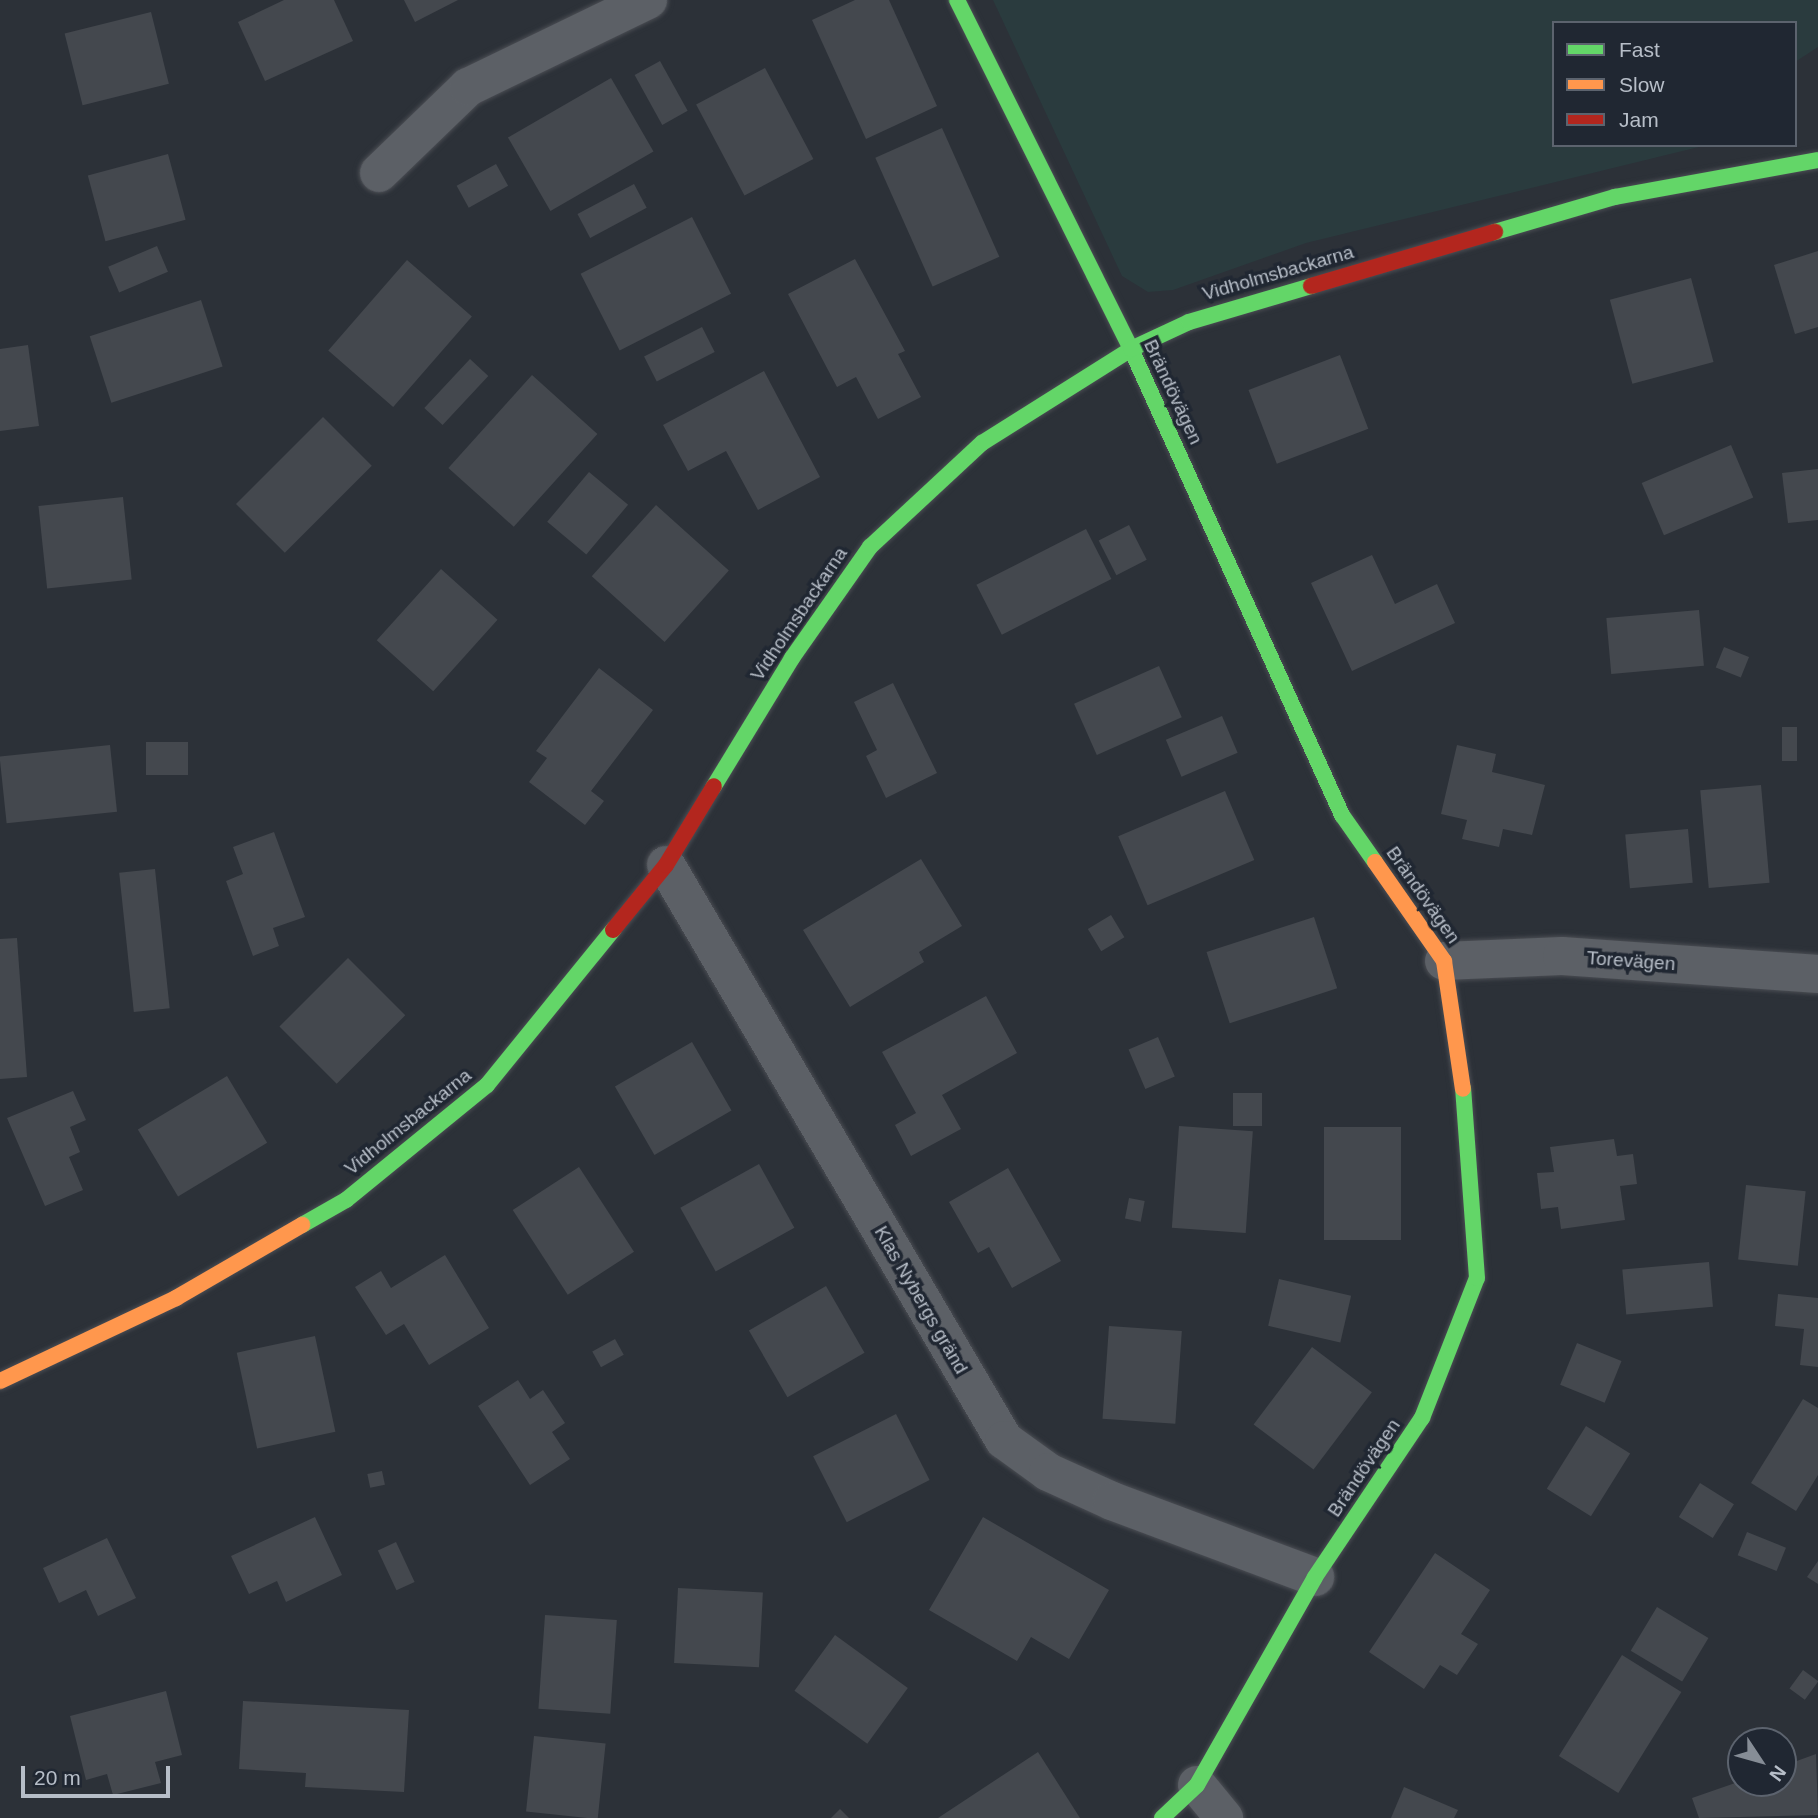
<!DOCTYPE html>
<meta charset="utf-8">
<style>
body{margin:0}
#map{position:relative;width:1818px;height:1818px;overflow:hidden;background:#2c3138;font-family:Arial,sans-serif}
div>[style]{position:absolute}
.green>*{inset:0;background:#2a3b3e}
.building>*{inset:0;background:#44484e;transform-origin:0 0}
.roads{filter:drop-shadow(0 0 2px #4a4d53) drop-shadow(0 0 2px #4a4d53)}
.street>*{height:38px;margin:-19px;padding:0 19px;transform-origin:19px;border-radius:19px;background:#5c6066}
.fast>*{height:16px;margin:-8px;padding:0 8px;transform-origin:8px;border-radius:8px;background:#63d668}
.slow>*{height:16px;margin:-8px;padding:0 8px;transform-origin:8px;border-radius:8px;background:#ff974d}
.jam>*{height:16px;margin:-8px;padding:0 8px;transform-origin:8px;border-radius:8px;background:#b3261e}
span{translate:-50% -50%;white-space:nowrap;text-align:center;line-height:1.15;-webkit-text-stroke:7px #202732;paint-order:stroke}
.street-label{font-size:19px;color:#b7bec8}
.legend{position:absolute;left:1552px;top:21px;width:245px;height:126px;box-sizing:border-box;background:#202732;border:2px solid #5c636e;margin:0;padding:9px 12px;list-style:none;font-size:21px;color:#b7bec8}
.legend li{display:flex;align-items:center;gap:14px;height:35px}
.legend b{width:35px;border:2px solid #5c636e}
.north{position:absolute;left:1727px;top:1727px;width:70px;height:70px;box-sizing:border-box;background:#202732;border:2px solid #5c636e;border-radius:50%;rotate:126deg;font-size:19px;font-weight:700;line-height:28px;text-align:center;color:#b7bec8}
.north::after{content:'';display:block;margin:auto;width:24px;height:32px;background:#868d96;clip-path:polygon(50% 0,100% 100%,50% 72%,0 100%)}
.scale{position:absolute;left:21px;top:1766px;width:149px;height:32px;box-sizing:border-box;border:4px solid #b7bec8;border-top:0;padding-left:9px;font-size:21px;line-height:24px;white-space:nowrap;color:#b7bec8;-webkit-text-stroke:5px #202732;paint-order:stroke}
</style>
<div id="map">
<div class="green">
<div style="clip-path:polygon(993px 0,1818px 0,1818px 47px,1795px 62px,1795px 23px,1554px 23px,1554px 145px,1707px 145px,1306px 243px,1173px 290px,1148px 292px,1122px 276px)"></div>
</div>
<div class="building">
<div style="clip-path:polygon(284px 0,334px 0,353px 41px,265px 81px,238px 22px)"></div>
<div style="clip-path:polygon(404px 0,458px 0,415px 22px)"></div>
<div style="clip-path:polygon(855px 0,889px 0,937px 106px,866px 139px,812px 20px)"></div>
<div style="left:151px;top:12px;width:74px;height:89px;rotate:76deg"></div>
<div style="left:660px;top:61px;width:57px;height:29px;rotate:61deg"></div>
<div style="left:765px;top:68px;width:103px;height:78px;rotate:62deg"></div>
<div style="left:611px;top:78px;width:85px;height:119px;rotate:60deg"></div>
<div style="left:942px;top:128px;width:141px;height:73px;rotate:66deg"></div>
<div style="left:168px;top:154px;width:68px;height:83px;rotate:75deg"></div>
<div style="left:496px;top:164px;width:25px;height:45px;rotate:61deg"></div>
<div style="left:634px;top:184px;width:27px;height:64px;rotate:62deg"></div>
<div style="left:692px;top:217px;width:86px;height:125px;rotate:63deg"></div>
<div style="left:157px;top:246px;width:28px;height:53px;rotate:67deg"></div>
<div style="clip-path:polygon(1818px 251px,1818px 327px,1795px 334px,1774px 265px)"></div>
<div style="clip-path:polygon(855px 259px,905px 351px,898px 354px,921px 397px,878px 419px,856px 377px,837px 387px,788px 294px)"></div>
<div style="left:407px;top:260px;width:86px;height:120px;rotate:41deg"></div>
<div style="left:1691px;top:278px;width:87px;height:84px;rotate:75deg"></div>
<div style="left:201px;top:300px;width:70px;height:117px;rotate:72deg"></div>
<div style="left:702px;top:327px;width:28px;height:65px;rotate:63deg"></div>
<div style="clip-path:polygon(28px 345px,39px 426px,0 431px,0 349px)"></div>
<div style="left:1340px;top:355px;width:79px;height:98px;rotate:69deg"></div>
<div style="left:470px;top:359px;width:25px;height:67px;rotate:43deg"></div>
<div style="clip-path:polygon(764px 371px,820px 477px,758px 510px,726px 451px,688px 471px,663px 425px)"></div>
<div style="left:532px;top:375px;width:88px;height:125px;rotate:42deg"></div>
<div style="left:323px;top:417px;width:69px;height:123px;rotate:45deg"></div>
<div style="left:1731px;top:445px;width:57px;height:97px;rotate:67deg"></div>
<div style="clip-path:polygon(1818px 469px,1818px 520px,1788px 523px,1782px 473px)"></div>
<div style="left:589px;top:472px;width:51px;height:65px;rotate:40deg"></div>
<div style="left:123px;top:497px;width:83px;height:85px;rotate:84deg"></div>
<div style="left:656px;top:505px;width:98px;height:96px;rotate:42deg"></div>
<div style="left:1129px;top:525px;width:39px;height:34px;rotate:63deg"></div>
<div style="left:1086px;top:529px;width:56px;height:123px;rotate:63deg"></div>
<div style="clip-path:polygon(1372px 555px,1395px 604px,1437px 584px,1455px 623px,1352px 671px,1311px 583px)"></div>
<div style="left:441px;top:569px;width:76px;height:96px;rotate:42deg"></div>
<div style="left:1699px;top:610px;width:56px;height:93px;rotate:85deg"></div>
<div style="left:1724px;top:647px;width:27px;height:22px;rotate:22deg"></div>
<div style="left:1159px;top:666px;width:56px;height:93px;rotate:66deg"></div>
<div style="clip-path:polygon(599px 668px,653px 710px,591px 791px,604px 801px,585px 825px,529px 782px,547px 758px,536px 751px)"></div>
<div style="clip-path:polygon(893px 683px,937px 773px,886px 798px,866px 756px,877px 750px,854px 702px)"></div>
<div style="left:1222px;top:716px;width:40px;height:61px;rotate:67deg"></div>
<div style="left:1782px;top:727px;width:15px;height:34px"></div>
<div style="left:188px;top:742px;width:33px;height:42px;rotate:90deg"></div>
<div style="left:110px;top:745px;width:67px;height:111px;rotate:84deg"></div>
<div style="clip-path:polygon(1457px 745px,1496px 754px,1492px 772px,1545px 785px,1532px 835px,1503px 829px,1499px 847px,1462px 839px,1467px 820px,1441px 814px)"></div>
<div style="left:1761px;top:785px;width:98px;height:61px;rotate:85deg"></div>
<div style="left:1225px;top:791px;width:75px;height:116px;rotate:67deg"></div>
<div style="left:1688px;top:829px;width:54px;height:63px;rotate:85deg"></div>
<div style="clip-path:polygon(274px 832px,305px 917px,273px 928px,279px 946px,253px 956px,226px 881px,243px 874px,233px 847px)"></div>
<div style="clip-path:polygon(921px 859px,962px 926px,919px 952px,924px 962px,850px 1007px,803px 930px)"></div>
<div style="left:155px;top:869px;width:140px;height:36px;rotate:84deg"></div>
<div style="left:1111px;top:915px;width:26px;height:27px;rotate:59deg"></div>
<div style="left:1314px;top:917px;width:75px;height:113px;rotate:72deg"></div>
<div style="clip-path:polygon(17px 938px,27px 1077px,0 1079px,0 939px)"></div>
<div style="left:348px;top:958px;width:81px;height:97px;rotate:45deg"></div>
<div style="clip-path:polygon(986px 996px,1017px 1053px,942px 1095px,961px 1129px,911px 1156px,895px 1125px,916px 1113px,882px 1052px)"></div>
<div style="left:1158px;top:1037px;width:43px;height:32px;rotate:67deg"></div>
<div style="left:692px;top:1042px;width:79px;height:89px;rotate:60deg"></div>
<div style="left:227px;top:1076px;width:78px;height:104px;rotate:59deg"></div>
<div style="clip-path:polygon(73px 1091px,86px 1120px,70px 1127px,80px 1152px,69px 1157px,83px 1190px,45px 1206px,7px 1118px)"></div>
<div style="left:1233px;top:1093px;width:29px;height:33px"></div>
<div style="left:1179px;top:1126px;width:74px;height:102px;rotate:4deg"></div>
<div style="left:1324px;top:1127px;width:77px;height:113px"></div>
<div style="clip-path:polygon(1614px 1139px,1617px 1156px,1633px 1154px,1637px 1184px,1620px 1186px,1625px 1220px,1561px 1229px,1558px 1207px,1541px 1209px,1537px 1173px,1554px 1172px,1550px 1147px)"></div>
<div style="left:759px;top:1164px;width:73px;height:90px;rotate:61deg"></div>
<div style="left:579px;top:1167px;width:101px;height:79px;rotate:57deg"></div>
<div style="clip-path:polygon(1008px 1168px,1061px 1261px,1012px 1288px,989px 1247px,978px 1253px,949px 1202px)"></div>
<div style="left:1746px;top:1185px;width:60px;height:75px;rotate:6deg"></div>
<div style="left:1129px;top:1198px;width:16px;height:21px;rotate:11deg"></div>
<div style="clip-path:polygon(445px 1255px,489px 1328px,429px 1365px,404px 1324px,386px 1335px,355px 1287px,381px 1271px,391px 1288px)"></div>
<div style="left:1709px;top:1262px;width:45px;height:87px;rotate:85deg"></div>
<div style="left:1279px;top:1279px;width:74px;height:48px;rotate:13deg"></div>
<div style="left:826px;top:1286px;width:77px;height:89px;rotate:60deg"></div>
<div style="clip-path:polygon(1778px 1294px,1818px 1298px,1818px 1367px,1800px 1365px,1804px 1329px,1775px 1326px)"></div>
<div style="left:1109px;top:1326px;width:73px;height:93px;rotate:4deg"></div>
<div style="left:315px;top:1336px;width:98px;height:80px;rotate:78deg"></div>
<div style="left:615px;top:1339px;width:18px;height:26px;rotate:61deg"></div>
<div style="left:1577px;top:1343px;width:48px;height:45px;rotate:22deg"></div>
<div style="left:1312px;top:1347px;width:75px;height:97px;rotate:37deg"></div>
<div style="clip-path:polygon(518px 1380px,530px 1399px,543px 1390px,565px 1423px,552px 1432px,570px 1459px,530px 1485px,478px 1406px)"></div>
<div style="clip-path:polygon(1803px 1399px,1818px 1408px,1818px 1475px,1796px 1511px,1751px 1483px)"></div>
<div style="left:896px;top:1414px;width:74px;height:93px;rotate:63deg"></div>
<div style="left:1586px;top:1426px;width:52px;height:74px;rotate:32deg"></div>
<div style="left:382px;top:1471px;width:14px;height:15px;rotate:78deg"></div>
<div style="left:1700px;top:1483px;width:40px;height:40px;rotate:32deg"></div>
<div style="clip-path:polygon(315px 1517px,342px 1575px,286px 1602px,277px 1581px,249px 1594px,231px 1556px)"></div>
<div style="clip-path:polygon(983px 1517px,1109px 1590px,1069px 1659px,1031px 1637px,1017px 1661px,929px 1610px)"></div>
<div style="left:1747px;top:1532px;width:42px;height:25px;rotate:22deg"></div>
<div style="clip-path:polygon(107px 1538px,136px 1598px,98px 1616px,86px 1590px,59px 1603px,43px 1568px)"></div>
<div style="left:396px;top:1542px;width:44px;height:20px;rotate:65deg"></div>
<div style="clip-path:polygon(1435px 1553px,1490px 1590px,1461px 1634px,1478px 1644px,1457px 1675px,1440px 1665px,1424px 1689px,1369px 1652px)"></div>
<div style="clip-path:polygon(1818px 1561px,1818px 1584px,1807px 1577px)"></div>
<div style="left:678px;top:1588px;width:85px;height:75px;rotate:3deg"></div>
<div style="left:1657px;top:1607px;width:60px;height:51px;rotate:31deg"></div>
<div style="left:545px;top:1615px;width:72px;height:94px;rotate:4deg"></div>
<div style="left:835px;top:1635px;width:90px;height:69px;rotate:36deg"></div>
<div style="left:1622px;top:1655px;width:70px;height:119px;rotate:32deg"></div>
<div style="left:1803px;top:1670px;width:19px;height:23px;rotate:36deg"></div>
<div style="clip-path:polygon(166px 1691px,182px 1755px,155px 1762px,161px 1783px,113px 1795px,107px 1774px,86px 1780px,70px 1716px)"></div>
<div style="clip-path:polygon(243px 1701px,409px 1710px,404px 1792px,305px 1787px,306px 1773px,239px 1769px)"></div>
<div style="left:534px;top:1736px;width:72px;height:76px;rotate:6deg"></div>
<div style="clip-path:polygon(1038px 1752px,1080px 1818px,938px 1818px)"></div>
<div style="clip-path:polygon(1816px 1754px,1818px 1815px,1699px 1818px,1692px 1798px,1741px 1781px,1783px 1783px,1783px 1766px)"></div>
<div style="clip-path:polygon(1404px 1787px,1458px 1810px,1454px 1818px,1391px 1818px)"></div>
<div style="clip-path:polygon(840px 1809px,849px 1818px,831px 1818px)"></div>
</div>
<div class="roads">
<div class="street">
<div style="left:379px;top:173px;width:124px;rotate:-44deg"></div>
<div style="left:468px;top:87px;width:200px;rotate:-25.8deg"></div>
<div style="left:666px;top:865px;width:667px;rotate:59.55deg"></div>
<div style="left:1004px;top:1440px;width:54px;rotate:36deg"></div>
<div style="left:1048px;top:1472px;width:70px;rotate:24.4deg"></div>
<div style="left:1112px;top:1501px;width:217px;rotate:20.5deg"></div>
<div style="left:1444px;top:961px;width:118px;rotate:-2.4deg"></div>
<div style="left:1562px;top:956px;width:257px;rotate:4deg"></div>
<div style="left:1197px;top:1785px;width:43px;rotate:50.7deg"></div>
</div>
<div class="fast">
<div style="left:957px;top:0;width:390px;rotate:63.5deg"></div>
<div style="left:1131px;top:349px;width:512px;rotate:65.64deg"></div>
<div style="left:1342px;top:815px;width:57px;rotate:54.9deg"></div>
<div style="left:1495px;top:232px;width:125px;rotate:-16.3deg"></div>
<div style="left:1615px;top:197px;width:206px;rotate:-10.3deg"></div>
<div style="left:714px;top:786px;width:150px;rotate:-58.6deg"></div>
<div style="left:792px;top:658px;width:136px;rotate:-54.9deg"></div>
<div style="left:870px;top:547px;width:153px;rotate:-42.9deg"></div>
<div style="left:982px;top:443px;width:176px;rotate:-32.2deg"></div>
<div style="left:1131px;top:349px;width:64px;rotate:-25deg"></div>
<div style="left:1189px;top:322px;width:127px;rotate:-16.4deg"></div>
<div style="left:302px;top:1225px;width:51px;rotate:-29.6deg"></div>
<div style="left:346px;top:1200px;width:182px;rotate:-39.2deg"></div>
<div style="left:487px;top:1085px;width:200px;rotate:-50.9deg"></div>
<div style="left:1162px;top:1818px;width:48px;rotate:-43.3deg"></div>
<div style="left:1197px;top:1785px;width:239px;rotate:-60.4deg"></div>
<div style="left:1315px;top:1577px;width:192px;rotate:-56.1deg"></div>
<div style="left:1422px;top:1418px;width:150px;rotate:-68.6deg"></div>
<div style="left:1477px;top:1278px;width:190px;rotate:-94.2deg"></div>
</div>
<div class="slow">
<div style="left:1375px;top:862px;width:121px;rotate:55.1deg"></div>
<div style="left:1444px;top:961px;width:129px;rotate:81.6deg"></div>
<div style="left:0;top:1381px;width:195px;rotate:-25.2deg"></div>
<div style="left:176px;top:1298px;width:146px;rotate:-30.1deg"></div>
</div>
<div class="jam">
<div style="left:1311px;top:286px;width:192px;rotate:-16.4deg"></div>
<div style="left:613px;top:930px;width:84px;rotate:-50.8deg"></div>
<div style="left:666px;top:865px;width:92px;rotate:-58.7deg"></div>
</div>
</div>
<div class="street-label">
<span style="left:1278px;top:273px;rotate:-16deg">Vidholmsbackarna</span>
<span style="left:1173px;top:392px;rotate:65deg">Brändövägen</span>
<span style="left:799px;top:614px;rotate:-56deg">Vidholmsbackarna</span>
<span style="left:1423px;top:895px;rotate:55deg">Brändövägen</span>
<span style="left:1631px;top:961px;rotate:4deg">Torevägen</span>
<span style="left:408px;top:1122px;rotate:-39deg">Vidholmsbackarna</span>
<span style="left:921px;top:1300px;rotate:60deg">Klas Nybergs gränd</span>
<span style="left:1364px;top:1468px;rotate:-56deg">Brändövägen</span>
</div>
<ul class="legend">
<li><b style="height:9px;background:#63d668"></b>Fast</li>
<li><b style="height:9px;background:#ff974d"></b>Slow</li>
<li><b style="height:9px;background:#b3261e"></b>Jam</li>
</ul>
<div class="north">N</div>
<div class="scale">20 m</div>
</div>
